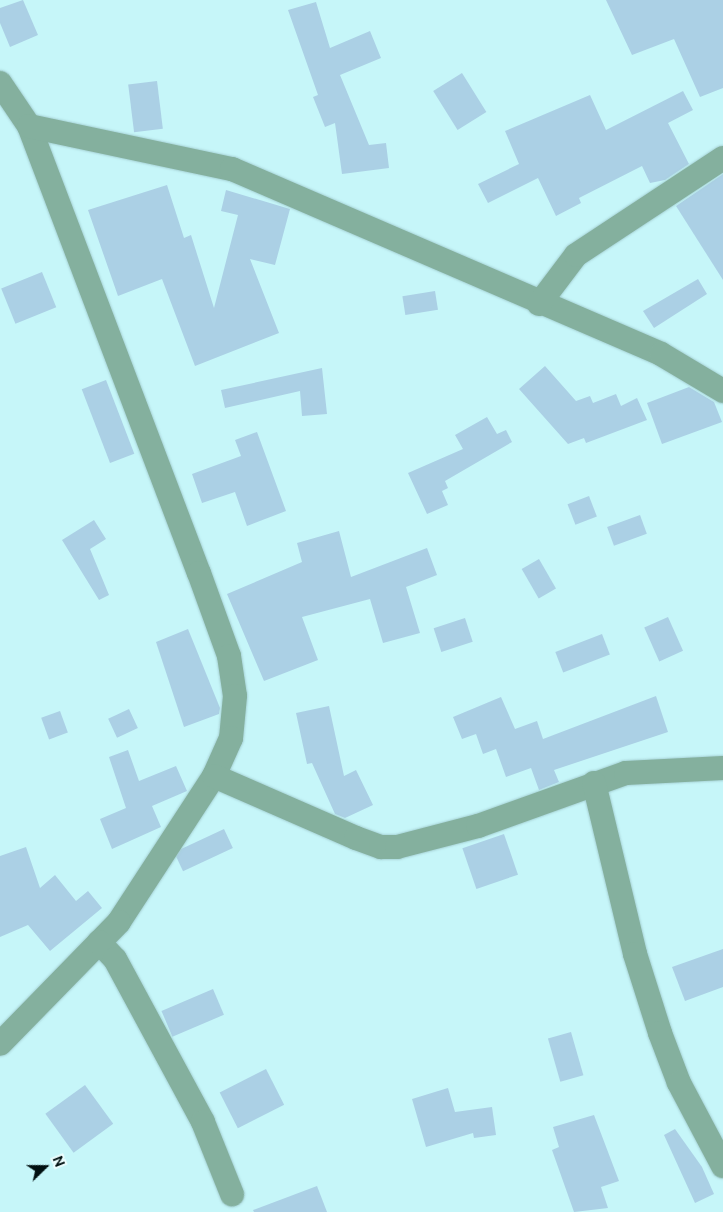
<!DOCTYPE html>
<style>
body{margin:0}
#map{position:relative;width:723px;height:1212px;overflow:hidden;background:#c6f6f9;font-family:Ubuntu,sans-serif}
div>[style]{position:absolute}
.building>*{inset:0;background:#abd0e5;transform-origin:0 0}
.roads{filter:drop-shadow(0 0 1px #a6d1d4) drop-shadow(0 0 1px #a6d1d4)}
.minor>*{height:24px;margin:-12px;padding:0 12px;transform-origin:12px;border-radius:12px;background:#84b09e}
span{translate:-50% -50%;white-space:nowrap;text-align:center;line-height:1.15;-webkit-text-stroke:4.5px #ebfdfe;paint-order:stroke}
.north{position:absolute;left:20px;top:1142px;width:50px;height:50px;-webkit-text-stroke:4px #ebfdfe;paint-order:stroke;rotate:68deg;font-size:14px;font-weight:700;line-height:20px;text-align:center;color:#011011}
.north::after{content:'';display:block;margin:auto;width:18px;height:22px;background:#011011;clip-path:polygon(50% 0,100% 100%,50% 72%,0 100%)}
</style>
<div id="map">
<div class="building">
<div style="clip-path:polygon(23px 0,38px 35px,10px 47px,0 23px,0 8px)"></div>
<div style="clip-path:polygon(606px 0,723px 0,723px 88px,700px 97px,674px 39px,632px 55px)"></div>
<div style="clip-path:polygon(316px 2px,330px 48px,370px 31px,381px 58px,340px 75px,369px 145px,386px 143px,389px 168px,342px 174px,335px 123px,325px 127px,313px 97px,318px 95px,288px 10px)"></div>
<div style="left:462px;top:73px;width:46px;height:34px;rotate:58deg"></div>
<div style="left:157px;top:81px;width:48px;height:29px;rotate:83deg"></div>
<div style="clip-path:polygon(683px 91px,693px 110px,668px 123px,689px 164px,665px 180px,650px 183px,642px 166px,579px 198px,581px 203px,556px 216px,538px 178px,488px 203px,478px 184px,519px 164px,505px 131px,590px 95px,606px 130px)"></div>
<div style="clip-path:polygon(723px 174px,723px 280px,676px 206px)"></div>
<div style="clip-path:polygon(167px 185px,184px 238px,191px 235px,214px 308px,238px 215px,221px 211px,226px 190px,290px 209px,275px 265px,250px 259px,279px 333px,195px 366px,162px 279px,118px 296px,88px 210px)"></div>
<div style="left:42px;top:272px;width:38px;height:44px;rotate:68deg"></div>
<div style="clip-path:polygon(698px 279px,707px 294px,654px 328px,643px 311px)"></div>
<div style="left:435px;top:291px;width:19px;height:33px;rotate:81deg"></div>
<div style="clip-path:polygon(545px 366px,576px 401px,590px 396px,593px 403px,616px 394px,621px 406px,637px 398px,647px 420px,586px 443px,584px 438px,568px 444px,519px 389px)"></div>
<div style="clip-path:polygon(322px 368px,327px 414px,302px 416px,300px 391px,225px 408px,221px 390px)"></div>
<div style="left:106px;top:380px;width:79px;height:26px;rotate:69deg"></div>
<div style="clip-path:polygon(689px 387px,714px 402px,722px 422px,662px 444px,647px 403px)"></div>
<div style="clip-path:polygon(487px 417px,497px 434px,506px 430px,512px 442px,445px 481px,448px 488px,442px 491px,448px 505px,427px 514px,408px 473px,463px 449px,455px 435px)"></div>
<div style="clip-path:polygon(257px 432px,286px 511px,247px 526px,235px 492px,202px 503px,192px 474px,241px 456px,235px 440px)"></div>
<div style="left:589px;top:496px;width:22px;height:23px;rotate:69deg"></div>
<div style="left:640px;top:515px;width:20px;height:35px;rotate:70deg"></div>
<div style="clip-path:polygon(94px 520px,106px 539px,90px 549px,109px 595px,99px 600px,62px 540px)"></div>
<div style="clip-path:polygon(339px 531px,351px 577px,427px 548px,437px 575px,406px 587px,420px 633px,383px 643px,370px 599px,302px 617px,318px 660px,264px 681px,227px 594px,302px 562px,297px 543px)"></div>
<div style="left:539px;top:559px;width:34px;height:20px;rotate:60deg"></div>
<div style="left:668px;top:617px;width:37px;height:26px;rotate:66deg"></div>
<div style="left:465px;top:618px;width:25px;height:33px;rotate:72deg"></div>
<div style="clip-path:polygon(188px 629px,220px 708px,219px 714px,184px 727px,156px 642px)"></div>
<div style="left:602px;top:634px;width:22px;height:50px;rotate:69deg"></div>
<div style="clip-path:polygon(656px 696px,668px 732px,554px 770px,559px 782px,539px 790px,531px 768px,506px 777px,496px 749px,483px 754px,476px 734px,462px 739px,453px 717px,501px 697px,515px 729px,537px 721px,543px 739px)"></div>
<div style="clip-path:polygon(329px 706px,344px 776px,356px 770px,373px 805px,345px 818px,335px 814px,312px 763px,307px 764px,296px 713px)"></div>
<div style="left:129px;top:709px;width:21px;height:23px;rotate:65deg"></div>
<div style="left:60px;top:711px;width:23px;height:20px;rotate:70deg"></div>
<div style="clip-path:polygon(128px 750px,139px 781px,176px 766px,187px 791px,152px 806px,161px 827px,112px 849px,100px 819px,126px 808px,109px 757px)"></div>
<div style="left:224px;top:829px;width:21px;height:55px;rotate:65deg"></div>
<div style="left:504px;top:834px;width:43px;height:44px;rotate:71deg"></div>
<div style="clip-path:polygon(26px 847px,40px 888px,55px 875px,76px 901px,88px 891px,102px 908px,50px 951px,28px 925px,0 937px,0 856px)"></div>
<div style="clip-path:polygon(723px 949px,723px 987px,685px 1001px,672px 967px)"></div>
<div style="left:213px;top:989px;width:28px;height:56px;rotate:67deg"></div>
<div style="left:571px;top:1032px;width:45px;height:24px;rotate:74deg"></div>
<div style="left:266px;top:1069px;width:40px;height:52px;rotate:63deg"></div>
<div style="left:85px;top:1085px;width:48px;height:49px;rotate:54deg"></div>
<div style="clip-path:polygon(448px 1088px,455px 1112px,492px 1107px,496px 1135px,474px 1138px,473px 1133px,426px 1147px,412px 1099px)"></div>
<div style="clip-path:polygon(594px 1115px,619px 1181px,601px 1187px,608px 1208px,574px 1212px,552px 1150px,559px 1147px,553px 1127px)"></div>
<div style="clip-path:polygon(675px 1129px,702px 1167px,714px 1194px,695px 1203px,664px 1135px)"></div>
<div style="clip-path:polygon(317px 1186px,327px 1212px,254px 1212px,253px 1210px)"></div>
</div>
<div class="roads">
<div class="minor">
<div style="left:0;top:83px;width:52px;rotate:56deg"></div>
<div style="left:29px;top:126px;width:478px;rotate:69.2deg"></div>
<div style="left:199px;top:573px;width:88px;rotate:70.1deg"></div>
<div style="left:229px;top:656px;width:40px;rotate:81.5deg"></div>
<div style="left:235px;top:696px;width:42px;rotate:95.4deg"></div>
<div style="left:231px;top:738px;width:42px;rotate:114.1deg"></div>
<div style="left:214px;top:776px;width:174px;rotate:123.1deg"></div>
<div style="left:119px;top:922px;width:170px;rotate:134.3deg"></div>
<div style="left:29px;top:126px;width:208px;rotate:12deg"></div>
<div style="left:232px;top:169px;width:467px;rotate:23.3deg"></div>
<div style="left:661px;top:354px;width:72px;rotate:30.8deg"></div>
<div style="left:539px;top:304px;width:61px;rotate:-52.9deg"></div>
<div style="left:576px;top:255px;width:176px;rotate:-33.4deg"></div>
<div style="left:214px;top:776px;width:155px;rotate:23.6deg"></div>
<div style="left:356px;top:838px;width:27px;rotate:20deg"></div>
<div style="left:381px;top:847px;width:16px"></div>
<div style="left:397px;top:847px;width:84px;rotate:-14.5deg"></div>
<div style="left:478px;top:826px;width:157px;rotate:-19.7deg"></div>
<div style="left:626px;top:773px;width:97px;rotate:-3deg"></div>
<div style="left:594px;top:783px;width:176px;rotate:76.5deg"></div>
<div style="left:635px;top:954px;width:83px;rotate:72.4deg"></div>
<div style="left:660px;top:1033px;width:53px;rotate:69.2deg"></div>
<div style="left:679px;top:1083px;width:94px;rotate:62.1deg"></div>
<div style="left:99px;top:942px;width:23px;rotate:47deg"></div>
<div style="left:115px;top:959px;width:185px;rotate:61.6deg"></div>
<div style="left:203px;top:1122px;width:78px;rotate:68.1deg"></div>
</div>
</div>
<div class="north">N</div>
</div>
